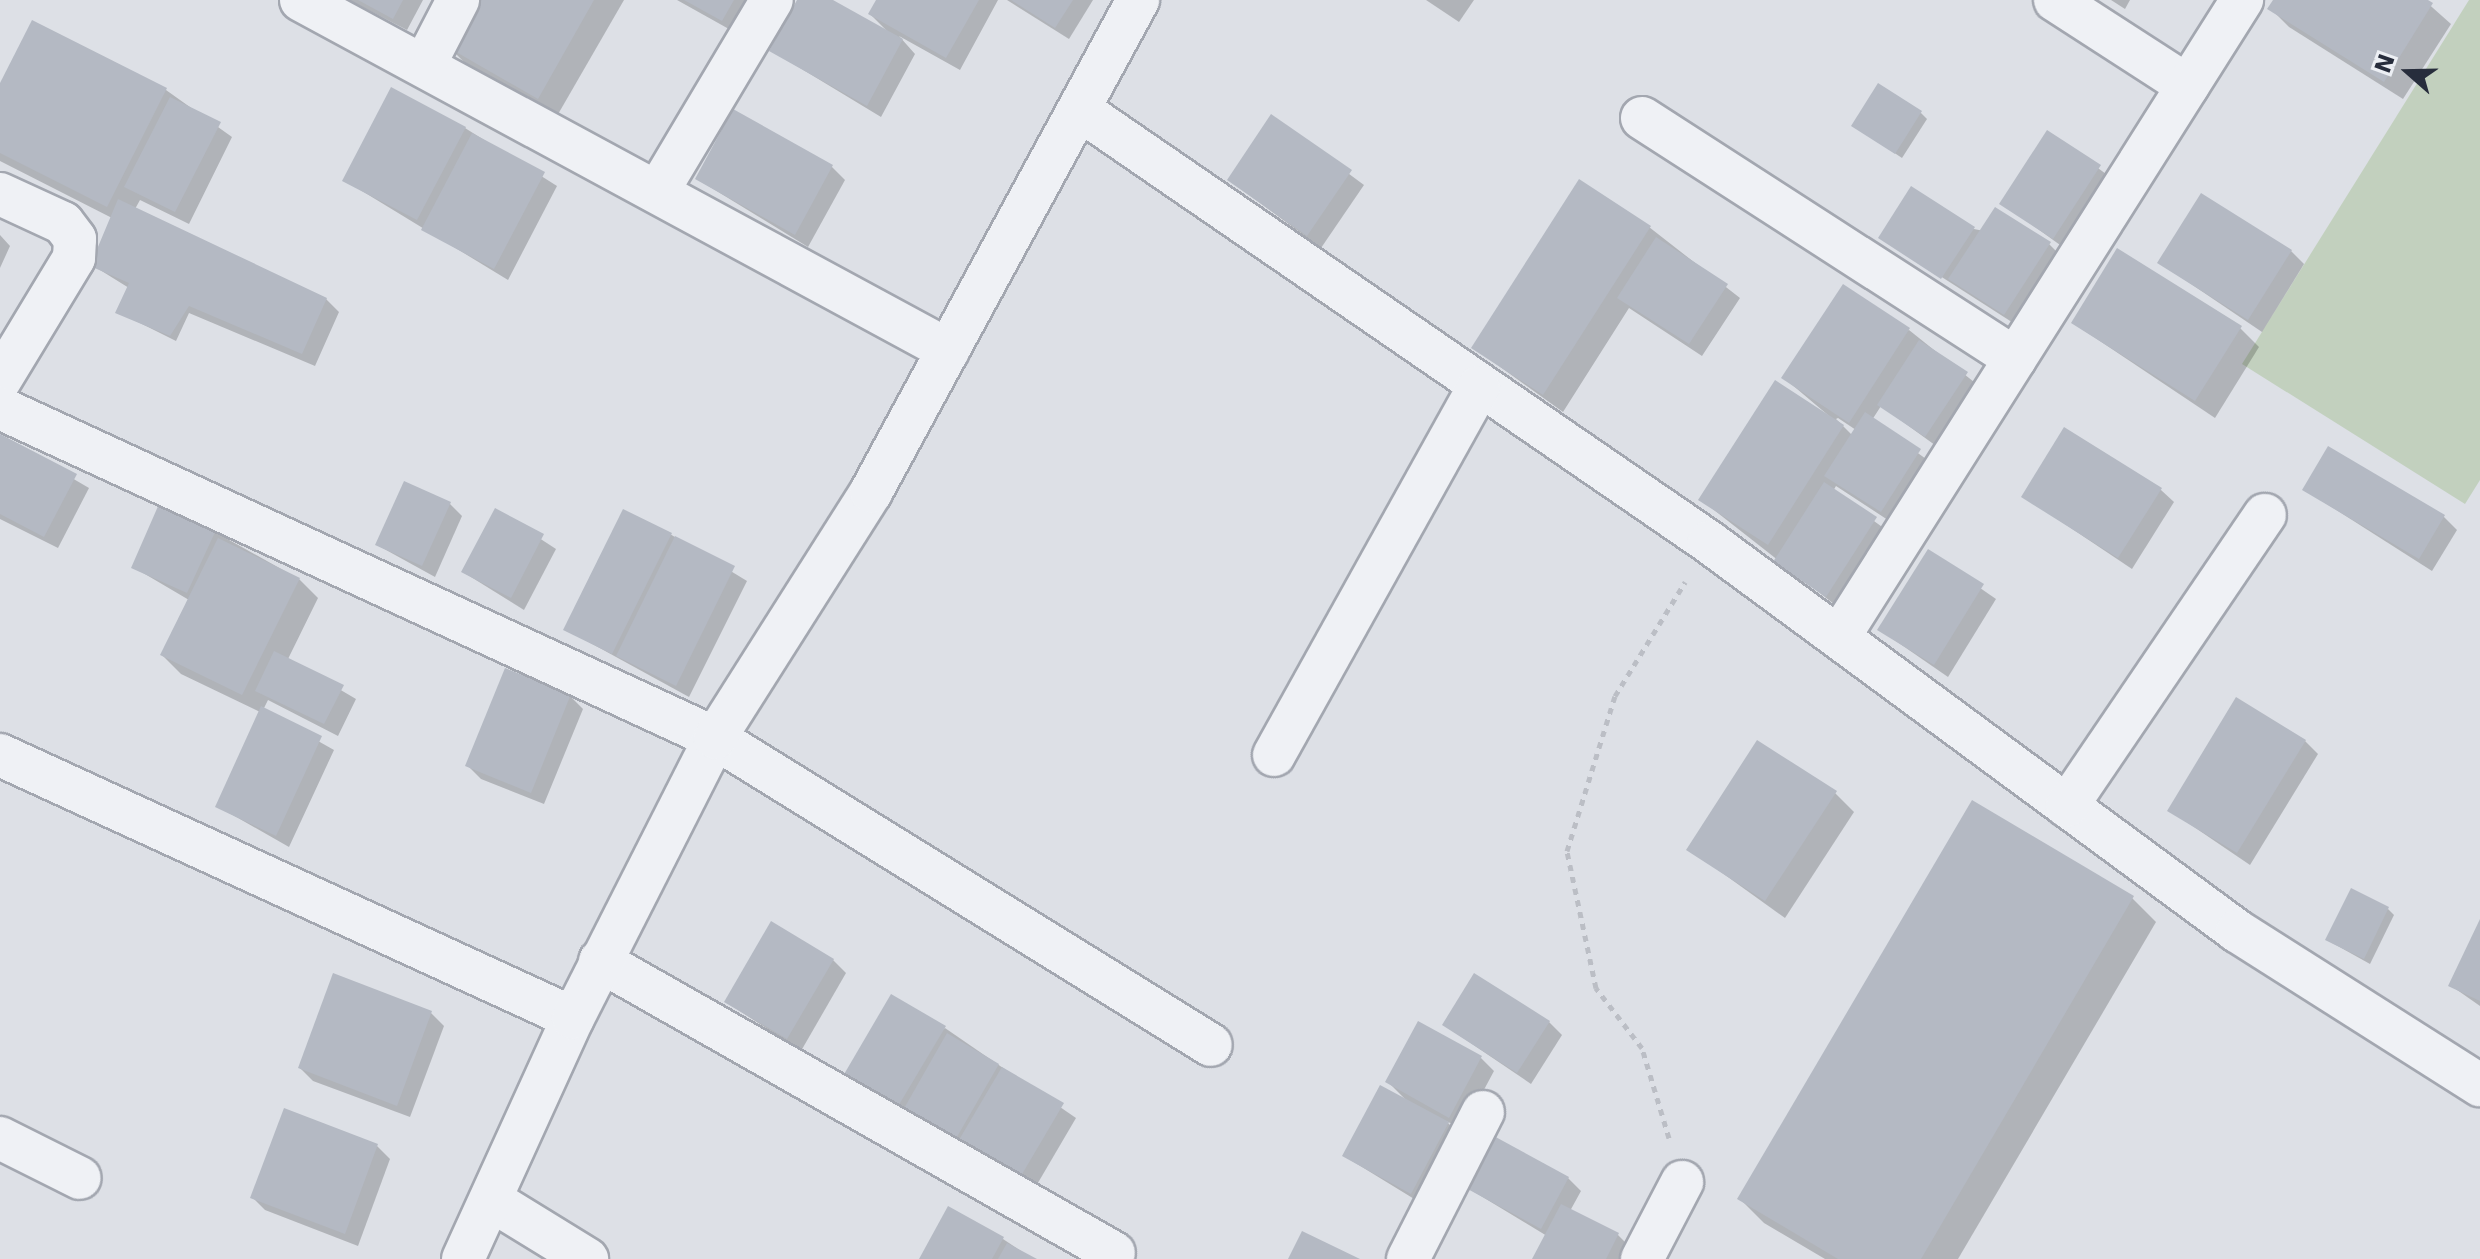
<!DOCTYPE html>
<style>
body{margin:0}
#map{position:relative;width:2480px;height:1259px;overflow:hidden;background:#dde0e6;font-family:"DejaVu Sans",sans-serif}
div>[style]{position:absolute}
[style*='--x']{left:calc(var(--x)*1px);top:calc(var(--y)*1px);width:calc(var(--w)*1px);rotate:calc(var(--a)*1deg)}
.green>*{inset:0;background:#c2d0be}
.shadow>*{inset:0;background:#0003}
.building>*{inset:0;background:#b4b9c3}
.path>*{height:5px;margin-top:-2.5px;transform-origin:0;background:repeating-linear-gradient(90deg,#bbbec5 0 6px,transparent 0 12px)}
.roads{filter:drop-shadow(2px 0 #a3a7b0) drop-shadow(-2px 0 #a3a7b0) drop-shadow(0 2px #a3a7b0) drop-shadow(0 -2px #a3a7b0)}
.street>*{height:42px;margin:-21px;padding:0 21px;transform-origin:21px;border-radius:21px;background:#eff1f5}
span{translate:-50% -50%;white-space:nowrap;text-align:center;line-height:1.15;-webkit-text-stroke:7px #eceff4;paint-order:stroke}
.north{position:absolute;left:2368px;top:32px;width:80px;height:80px;-webkit-text-stroke:6px #eceff4;paint-order:stroke;rotate:290deg;font-size:22px;font-weight:700;line-height:32px;text-align:center;color:#272d3c}
.north::after{content:'';display:block;margin:auto;width:28px;height:36px;background:#272d3c;clip-path:polygon(50% 0,100% 100%,50% 72%,0 100%)}
</style>
<div id="map">
<div class="green">
<div style="clip-path:polygon(2469px 0,2480px 0,2480px 480px,2465px 504px,2242px 364px)"></div>
</div>
<div class="shadow">
<div style="clip-path:polygon(349px 0,423px 0,407px 30px)"></div>
<div style="clip-path:polygon(472px 0,624px 0,557px 116px,466px 64px,447px 45px)"></div>
<div style="clip-path:polygon(677px 0,754px 0,736px 33px)"></div>
<div style="clip-path:polygon(799px 0,828px 0,888px 32px,870px 14px,878px 0,998px 0,960px 70px,899px 36px,915px 54px,881px 117px,772px 51px)"></div>
<div style="clip-path:polygon(1007px 0,1093px 0,1069px 39px)"></div>
<div style="clip-path:polygon(1426px 0,1474px 0,1459px 22px)"></div>
<div style="clip-path:polygon(2111px 0,2130px 0,2125px 9px)"></div>
<div style="clip-path:polygon(2275px 0,2424px 0,2451px 24px,2403px 99px,2289px 27px,2270px 8px)"></div>
<div style="clip-path:polygon(33px 23px,166px 90px,232px 137px,189px 224px,140px 200px,135px 209px,326px 299px,339px 312px,315px 366px,189px 313px,176px 341px,118px 312px,129px 288px,92px 265px,112px 218px,0 161px,0 87px)"></div>
<div style="clip-path:polygon(1921px 113px,1927px 119px,1902px 158px,1854px 126px)"></div>
<div style="clip-path:polygon(1272px 117px,1364px 185px,1321px 248px,1229px 180px)"></div>
<div style="clip-path:polygon(465px 128px,557px 186px,508px 280px,344px 180px)"></div>
<div style="clip-path:polygon(2048px 132px,2113px 179px,2067px 250px,2002px 203px)"></div>
<div style="clip-path:polygon(832px 167px,845px 180px,808px 247px,697px 179px)"></div>
<div style="clip-path:polygon(1649px 227px,1740px 298px,1702px 356px,1629px 308px,1563px 412px,1474px 348px)"></div>
<div style="clip-path:polygon(1974px 229px,2049px 244px,2062px 257px,2018px 326px,1881px 238px)"></div>
<div style="clip-path:polygon(0 235px,10px 246px,0 268px)"></div>
<div style="clip-path:polygon(2291px 251px,2304px 264px,2262px 332px,2160px 263px)"></div>
<div style="clip-path:polygon(2073px 323px,2240px 328px,2259px 347px,2215px 418px)"></div>
<div style="clip-path:polygon(evenodd,1909px 330px,1979px 386px,1939px 448px,1881px 406px,1872px 420px,1933px 464px,1894px 524px,1836px 486px,1833px 491px,1889px 532px,1839px 608px,1700px 499px,1835px 421px,1784px 378px,1909px 330px,1838px 418px,1856px 430px,1852px 435px,1836px 419px,1838px 418px)"></div>
<div style="clip-path:polygon(0 436px,89px 488px,58px 548px,0 519px)"></div>
<div style="clip-path:polygon(2161px 490px,2174px 502px,2132px 569px,2023px 496px)"></div>
<div style="clip-path:polygon(2305px 490px,2444px 517px,2457px 530px,2432px 571px)"></div>
<div style="clip-path:polygon(449px 503px,462px 516px,435px 577px,377px 545px)"></div>
<div style="clip-path:polygon(496px 510px,556px 549px,524px 610px,463px 572px)"></div>
<div style="clip-path:polygon(215px 532px,299px 579px,318px 598px,288px 659px,356px 699px,338px 736px,268px 700px,263px 710px,334px 750px,289px 847px,217px 806px,260px 712px,181px 674px,162px 655px,189px 600px,133px 567px)"></div>
<div style="clip-path:polygon(670px 534px,747px 581px,689px 697px,565px 629px)"></div>
<div style="clip-path:polygon(1928px 552px,1996px 599px,1948px 677px,1880px 630px)"></div>
<div style="clip-path:polygon(570px 696px,583px 709px,544px 804px,481px 779px,468px 766px)"></div>
<div style="clip-path:polygon(2305px 741px,2318px 754px,2250px 865px,2169px 810px)"></div>
<div style="clip-path:polygon(1835px 793px,1854px 812px,1785px 918px,1689px 849px)"></div>
<div style="clip-path:polygon(2132px 898px,2156px 922px,1958px 1259px,1825px 1259px,1764px 1223px,1740px 1199px)"></div>
<div style="clip-path:polygon(2388px 909px,2394px 915px,2370px 964px,2327px 940px)"></div>
<div style="clip-path:polygon(2480px 924px,2480px 1006px,2450px 985px)"></div>
<div style="clip-path:polygon(833px 960px,846px 973px,801px 1051px,726px 1002px)"></div>
<div style="clip-path:polygon(431px 1013px,444px 1026px,410px 1117px,313px 1081px,300px 1068px)"></div>
<div style="clip-path:polygon(1549px 1022px,1562px 1035px,1531px 1084px,1444px 1025px)"></div>
<div style="clip-path:polygon(945px 1028px,1076px 1118px,1032px 1193px,858px 1088px)"></div>
<div style="clip-path:polygon(1481px 1058px,1494px 1071px,1463px 1129px,1446px 1121px,1461px 1136px,1424px 1205px,1344px 1156px,1405px 1099px,1388px 1082px)"></div>
<div style="clip-path:polygon(377px 1146px,390px 1159px,358px 1246px,265px 1210px,252px 1197px)"></div>
<div style="clip-path:polygon(1568px 1178px,1581px 1191px,1570px 1211px,1618px 1235px,1631px 1248px,1625px 1259px,1535px 1259px,1547px 1236px,1466px 1187px)"></div>
<div style="clip-path:polygon(1003px 1239px,1033px 1259px,921px 1259px)"></div>
</div>
<div class="building">
<div style="clip-path:polygon(358px 0,403px 0,393px 19px)"></div>
<div style="clip-path:polygon(470px 0,594px 0,538px 99px,444px 45px)"></div>
<div style="clip-path:polygon(684px 0,734px 0,722px 21px)"></div>
<div style="clip-path:polygon(797px 0,833px 0,903px 39px,867px 106px,769px 51px)"></div>
<div style="clip-path:polygon(876px 0,979px 0,946px 58px,868px 14px)"></div>
<div style="clip-path:polygon(1011px 0,1073px 0,1055px 28px)"></div>
<div style="clip-path:polygon(2273px 0,2428px 0,2433px 3px,2384px 82px,2267px 9px)"></div>
<div style="clip-path:polygon(32px 20px,167px 88px,107px 207px,0 153px,0 83px)"></div>
<div style="clip-path:polygon(1878px 83px,1922px 111px,1895px 154px,1851px 126px)"></div>
<div style="clip-path:polygon(391px 87px,466px 127px,417px 220px,342px 181px)"></div>
<div style="clip-path:polygon(170px 97px,221px 122px,175px 212px,124px 187px)"></div>
<div style="clip-path:polygon(733px 109px,833px 165px,795px 235px,695px 179px)"></div>
<div style="clip-path:polygon(1271px 114px,1352px 170px,1307px 236px,1227px 180px)"></div>
<div style="clip-path:polygon(2047px 130px,2101px 165px,2053px 239px,1999px 204px)"></div>
<div style="clip-path:polygon(472px 133px,545px 172px,494px 269px,421px 230px)"></div>
<div style="clip-path:polygon(1579px 179px,1651px 226px,1543px 395px,1471px 348px)"></div>
<div style="clip-path:polygon(1911px 186px,1975px 227px,1941px 279px,1878px 238px)"></div>
<div style="clip-path:polygon(2201px 193px,2292px 250px,2248px 320px,2157px 263px)"></div>
<div style="clip-path:polygon(118px 199px,327px 298px,302px 354px,189px 306px,170px 336px,115px 313px,129px 283px,90px 266px)"></div>
<div style="clip-path:polygon(1995px 207px,2051px 242px,2004px 315px,1948px 279px)"></div>
<div style="clip-path:polygon(1656px 237px,1728px 284px,1689px 344px,1617px 298px)"></div>
<div style="clip-path:polygon(2117px 248px,2242px 326px,2195px 401px,2071px 323px)"></div>
<div style="clip-path:polygon(1843px 284px,1910px 328px,1849px 423px,1781px 378px)"></div>
<div style="clip-path:polygon(1919px 340px,1968px 372px,1925px 437px,1877px 405px)"></div>
<div style="clip-path:polygon(1775px 380px,1844px 425px,1768px 545px,1698px 500px)"></div>
<div style="clip-path:polygon(1865px 412px,1921px 449px,1881px 512px,1824px 476px)"></div>
<div style="clip-path:polygon(2064px 427px,2162px 488px,2118px 558px,2021px 497px)"></div>
<div style="clip-path:polygon(0 434px,77px 474px,44px 537px,0 514px)"></div>
<div style="clip-path:polygon(2328px 446px,2445px 515px,2419px 559px,2302px 490px)"></div>
<div style="clip-path:polygon(404px 481px,451px 502px,422px 566px,375px 545px)"></div>
<div style="clip-path:polygon(1824px 482px,1877px 517px,1826px 597px,1773px 562px)"></div>
<div style="clip-path:polygon(159px 504px,216px 530px,187px 593px,131px 568px)"></div>
<div style="clip-path:polygon(495px 508px,544px 534px,511px 598px,461px 572px)"></div>
<div style="clip-path:polygon(623px 509px,672px 533px,612px 654px,563px 630px)"></div>
<div style="clip-path:polygon(675px 536px,735px 566px,676px 686px,616px 656px)"></div>
<div style="clip-path:polygon(218px 538px,300px 578px,242px 695px,160px 655px)"></div>
<div style="clip-path:polygon(1928px 549px,1984px 584px,1934px 665px,1877px 630px)"></div>
<div style="clip-path:polygon(274px 651px,344px 685px,324px 724px,255px 691px)"></div>
<div style="clip-path:polygon(505px 668px,571px 694px,531px 793px,465px 766px)"></div>
<div style="clip-path:polygon(2236px 697px,2306px 740px,2237px 853px,2167px 811px)"></div>
<div style="clip-path:polygon(261px 706px,322px 736px,276px 836px,215px 807px)"></div>
<div style="clip-path:polygon(1757px 740px,1837px 791px,1765px 901px,1686px 850px)"></div>
<div style="clip-path:polygon(1972px 800px,2134px 896px,1921px 1259px,1838px 1259px,1737px 1199px)"></div>
<div style="clip-path:polygon(2351px 888px,2389px 907px,2364px 959px,2325px 940px)"></div>
<div style="clip-path:polygon(2480px 919px,2480px 1001px,2448px 986px)"></div>
<div style="clip-path:polygon(771px 921px,834px 959px,787px 1039px,724px 1002px)"></div>
<div style="clip-path:polygon(333px 973px,432px 1011px,397px 1106px,298px 1068px)"></div>
<div style="clip-path:polygon(1474px 973px,1550px 1021px,1517px 1073px,1442px 1025px)"></div>
<div style="clip-path:polygon(891px 994px,946px 1026px,897px 1108px,843px 1076px)"></div>
<div style="clip-path:polygon(1418px 1021px,1482px 1056px,1449px 1118px,1385px 1082px)"></div>
<div style="clip-path:polygon(947px 1033px,999px 1064px,954px 1142px,902px 1112px)"></div>
<div style="clip-path:polygon(1002px 1067px,1064px 1103px,1018px 1181px,956px 1145px)"></div>
<div style="clip-path:polygon(1380px 1085px,1449px 1122px,1411px 1194px,1342px 1156px)"></div>
<div style="clip-path:polygon(284px 1108px,378px 1144px,345px 1234px,250px 1198px)"></div>
<div style="clip-path:polygon(1492px 1135px,1569px 1177px,1541px 1229px,1464px 1187px)"></div>
<div style="clip-path:polygon(1561px 1204px,1619px 1233px,1606px 1259px,1532px 1259px)"></div>
<div style="clip-path:polygon(948px 1206px,1004px 1237px,992px 1259px,919px 1259px)"></div>
<div style="clip-path:polygon(1302px 1231px,1360px 1259px,1288px 1259px)"></div>
<div style="clip-path:polygon(1007px 1243px,1037px 1259px,998px 1259px)"></div>
</div>
<div class="path">
<div style="--x:1669;--y:1138;--w:94;--a:-106.7"></div>
<div style="--x:1642;--y:1048;--w:76;--a:-127.5"></div>
<div style="--x:1596;--y:988;--w:140;--a:-102"></div>
<div style="--x:1567;--y:851;--w:162;--a:-72.8"></div>
<div style="--x:1615;--y:696;--w:134;--a:-58.4"></div>
</div>
<div class="roads">
<div class="street">
<div style="--x:301;--y:0;--w:736;--a:28.41"></div>
<div style="--x:2055;--y:0;--w:158;--a:32.9"></div>
<div style="--x:426;--y:62;--w:70;--a:-62.7"></div>
<div style="--x:1080;--y:110;--w:763;--a:34.48"></div>
<div style="--x:1709;--y:542;--w:656;--a:36.38"></div>
<div style="--x:2237;--y:931;--w:288;--a:32.4"></div>
<div style="--x:1642;--y:118;--w:444;--a:32.8"></div>
<div style="--x:658;--y:191;--w:222;--a:-59.2"></div>
<div style="--x:0;--y:194;--w:69;--a:24.7"></div>
<div style="--x:63;--y:223;--w:20;--a:53"></div>
<div style="--x:75;--y:239;--w:19;--a:93"></div>
<div style="--x:74;--y:258;--w:143;--a:121.2"></div>
<div style="--x:0;--y:408;--w:787;--a:24.78"></div>
<div style="--x:715;--y:738;--w:583;--a:31.76"></div>
<div style="--x:1839;--y:637;--w:754;--a:-57.68"></div>
<div style="--x:0;--y:755;--w:630;--a:24.65"></div>
<div style="--x:1274;--y:755;--w:421;--a:-60.9"></div>
<div style="--x:2067;--y:806;--w:352;--a:-55.8"></div>
<div style="--x:600;--y:961;--w:591;--a:29.6"></div>
<div style="--x:0;--y:1138;--w:89;--a:26.6"></div>
<div style="--x:491;--y:1200;--w:113;--a:31.6"></div>
<div style="--x:463;--y:1259;--w:265;--a:-65.5"></div>
<div style="--x:573;--y:1018;--w:314;--a:-63.1"></div>
<div style="--x:715;--y:738;--w:291;--a:-57.6"></div>
<div style="--x:871;--y:492;--w:560;--a:-61.51"></div>
<div style="--x:1408;--y:1259;--w:165;--a:-63"></div>
<div style="--x:1642;--y:1259;--w:87;--a:-62.5"></div>
</div>
</div>
<div class="north">N</div>
</div>
